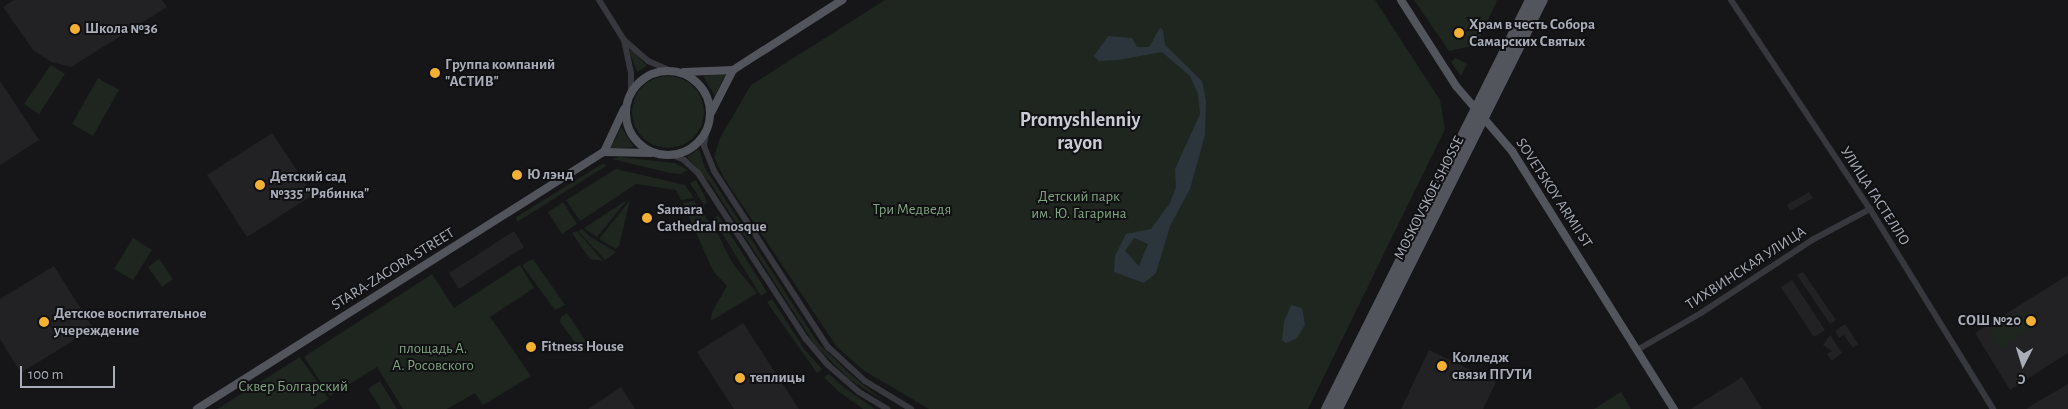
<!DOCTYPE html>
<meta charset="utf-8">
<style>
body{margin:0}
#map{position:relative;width:2068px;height:409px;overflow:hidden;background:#161618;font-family:"Alegreya Sans",sans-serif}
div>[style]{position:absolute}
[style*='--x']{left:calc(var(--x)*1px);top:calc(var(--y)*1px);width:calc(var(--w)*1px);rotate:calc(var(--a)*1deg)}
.built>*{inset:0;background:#222225}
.green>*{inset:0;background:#1e261f}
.round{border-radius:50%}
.water>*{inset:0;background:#2c353c}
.minor>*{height:6px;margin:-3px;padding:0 3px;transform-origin:3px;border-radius:3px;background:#37383d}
.major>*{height:8px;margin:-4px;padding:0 4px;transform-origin:4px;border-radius:4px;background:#53555c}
.major>.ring{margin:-4px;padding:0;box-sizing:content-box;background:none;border:8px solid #53555c;border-radius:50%}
.dots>*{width:14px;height:14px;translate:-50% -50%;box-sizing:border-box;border:2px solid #111113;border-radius:50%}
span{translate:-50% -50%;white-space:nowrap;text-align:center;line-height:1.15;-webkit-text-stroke:4px #111113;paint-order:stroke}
.poi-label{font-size:15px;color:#a8adb8;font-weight:700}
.left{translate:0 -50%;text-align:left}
.right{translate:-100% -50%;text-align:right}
.street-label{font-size:15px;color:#a8adb8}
.park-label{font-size:15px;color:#7fa381}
.district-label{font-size:20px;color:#c9ccd4;font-weight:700}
.north{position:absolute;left:1998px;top:339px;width:50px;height:50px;-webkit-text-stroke:4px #111113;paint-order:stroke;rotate:185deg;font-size:14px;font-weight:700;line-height:20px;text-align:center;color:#a8adb8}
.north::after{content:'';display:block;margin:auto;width:18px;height:22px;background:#a8adb8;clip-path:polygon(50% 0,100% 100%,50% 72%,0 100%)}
.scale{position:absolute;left:20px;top:366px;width:95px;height:22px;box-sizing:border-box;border:2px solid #a8adb8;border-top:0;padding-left:6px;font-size:15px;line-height:18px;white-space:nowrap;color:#a8adb8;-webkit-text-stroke:4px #111113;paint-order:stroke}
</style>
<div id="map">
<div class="built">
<div style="clip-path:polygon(14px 0,162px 0,167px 7px,71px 67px,51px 62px,33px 50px,3px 7px)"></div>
<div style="clip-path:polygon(0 81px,39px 140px,0 165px)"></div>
<div style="clip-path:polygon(272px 133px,313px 195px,247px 237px,207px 175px)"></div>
<div style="clip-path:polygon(1809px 192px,1813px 198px,1790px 211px,1787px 205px)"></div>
<div style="clip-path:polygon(514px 231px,524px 247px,459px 289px,449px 273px)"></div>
<div style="clip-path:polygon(54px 266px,93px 328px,21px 373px,0 339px,0 299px)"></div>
<div style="clip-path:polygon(1803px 272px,1836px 320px,1830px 324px,1797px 275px)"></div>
<div style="clip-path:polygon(2068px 275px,2068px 353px,2010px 390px,1975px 333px)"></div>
<div style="clip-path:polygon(1792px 280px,1825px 330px,1814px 337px,1781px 287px)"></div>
<div style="clip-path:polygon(743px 323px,799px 409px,734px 409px,697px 352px)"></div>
<div style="clip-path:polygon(1845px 324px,1858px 344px,1853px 348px,1844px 335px,1839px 338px,1835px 331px)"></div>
<div style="clip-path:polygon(1830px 335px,1842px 353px,1831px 361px,1827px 354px,1832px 351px,1823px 345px)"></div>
<div style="clip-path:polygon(1429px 350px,1496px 382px,1483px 409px,1401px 409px)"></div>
<div style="clip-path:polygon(1742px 377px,1762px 409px,1691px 409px)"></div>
<div style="clip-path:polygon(2068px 384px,2068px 409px,2028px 409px,2027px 408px)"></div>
<div style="clip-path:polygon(621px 387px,635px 409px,588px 409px)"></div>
</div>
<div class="green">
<div style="clip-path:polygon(885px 0,1375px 0,1440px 100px,1445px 129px,1308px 409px,929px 409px,863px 370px,837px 347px,724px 178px,714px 157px,720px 138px,751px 85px)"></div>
<div style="clip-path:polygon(1414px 0,1496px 0,1497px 1px,1476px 45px,1449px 51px)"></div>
<div style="clip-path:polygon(632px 50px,647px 66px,637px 72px,629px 51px)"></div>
<div style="clip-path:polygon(1456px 58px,1467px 64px,1461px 76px,1451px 62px)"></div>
<div style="clip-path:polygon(51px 65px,65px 74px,39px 114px,24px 104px)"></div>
<div style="clip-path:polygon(727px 73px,722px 81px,715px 96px,703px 76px)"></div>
<div class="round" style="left:632px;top:76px;width:72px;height:72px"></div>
<div style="clip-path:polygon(98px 78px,119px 90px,93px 136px,72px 124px)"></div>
<div style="clip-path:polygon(621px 127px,634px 147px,609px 149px,616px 138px)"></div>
<div style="clip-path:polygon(699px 149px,705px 168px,818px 343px,851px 375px,884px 401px,849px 379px,815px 345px,711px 184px,687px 157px)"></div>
<div style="clip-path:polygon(619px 157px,675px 163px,688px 170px,681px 174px,670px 173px,612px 159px)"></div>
<div style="clip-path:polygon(604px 163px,606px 166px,517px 222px,516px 217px)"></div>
<div style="clip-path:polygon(616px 169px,685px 185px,694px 198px,681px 200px,676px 190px,636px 184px,580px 221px,566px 200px)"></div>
<div style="clip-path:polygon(696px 180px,705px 197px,707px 203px,704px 205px,690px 183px)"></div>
<div style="clip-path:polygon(628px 199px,597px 237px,584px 228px)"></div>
<div style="clip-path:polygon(630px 200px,619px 246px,616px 249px,599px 239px)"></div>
<div style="clip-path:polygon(694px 201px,716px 231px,733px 264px,757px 293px,711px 321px,712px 312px,727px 286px,713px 271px,683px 203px)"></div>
<div style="clip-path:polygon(563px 202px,577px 224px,562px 234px,548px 212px)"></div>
<div style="clip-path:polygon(718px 215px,767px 292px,761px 296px,713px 219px)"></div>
<div style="clip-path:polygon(582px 229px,589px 236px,616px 252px,605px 260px,578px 231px)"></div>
<div style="clip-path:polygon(577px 231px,603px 261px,590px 259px,572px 233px)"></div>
<div style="clip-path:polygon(133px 238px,152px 250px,133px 280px,114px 269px)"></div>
<div style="clip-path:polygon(159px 259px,173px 279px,162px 287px,148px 267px)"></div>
<div style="clip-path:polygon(533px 259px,565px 305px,555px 310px,522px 265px)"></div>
<div style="clip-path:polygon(520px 265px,534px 288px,490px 317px,531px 376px,483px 405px,475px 393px,447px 409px,403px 409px,377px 367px,330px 396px,304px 357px,432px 274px,454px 308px)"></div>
<div style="clip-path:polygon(772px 299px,805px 350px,822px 369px,817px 373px,767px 302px)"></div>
<div style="clip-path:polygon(2021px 311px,2027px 312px,2033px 321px,2031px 328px,2002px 347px,1997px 346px,1991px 337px,1991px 331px)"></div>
<div style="clip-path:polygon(567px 313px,588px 344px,585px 350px,580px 350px,560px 322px,561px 317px)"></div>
<div style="clip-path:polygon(300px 357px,329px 399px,313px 409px,217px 409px)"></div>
<div style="clip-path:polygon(829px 374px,842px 386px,875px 409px,863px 409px,838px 391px,824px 377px)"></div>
<div style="clip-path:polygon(380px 381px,397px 409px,381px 409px,368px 389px)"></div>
<div style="clip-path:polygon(1621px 392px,1631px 409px,1594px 409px)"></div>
</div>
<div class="water">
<div style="clip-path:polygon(evenodd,1160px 28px,1163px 30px,1165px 45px,1202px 81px,1206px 101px,1205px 135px,1190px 189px,1170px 226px,1156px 273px,1144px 283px,1114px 272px,1115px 256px,1126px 234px,1151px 229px,1170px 203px,1176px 187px,1175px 169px,1200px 114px,1198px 94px,1190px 76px,1162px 52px,1118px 60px,1099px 61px,1094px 56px,1108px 36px,1132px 38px,1137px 47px,1149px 47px,1160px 28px,1134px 238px,1148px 244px,1139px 266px,1125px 251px,1134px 238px)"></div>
<div style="clip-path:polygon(1291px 305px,1302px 308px,1305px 325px,1296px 339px,1286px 343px,1282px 340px,1284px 322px)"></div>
</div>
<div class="minor">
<div style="--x:599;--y:0;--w:47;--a:58"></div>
<div style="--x:624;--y:40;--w:32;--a:41"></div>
<div style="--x:648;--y:61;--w:21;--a:23"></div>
<div style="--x:1731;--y:0;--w:251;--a:56.4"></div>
<div style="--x:1870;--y:209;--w:235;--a:58.4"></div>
<div style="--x:624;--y:40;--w:34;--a:78"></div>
<div style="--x:631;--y:73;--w:19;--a:90"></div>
<div style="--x:706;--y:133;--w:13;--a:99"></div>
<div style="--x:704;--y:146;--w:27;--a:68"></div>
<div style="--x:714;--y:171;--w:210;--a:57.1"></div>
<div style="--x:828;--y:347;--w:50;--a:42.6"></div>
<div style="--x:865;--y:381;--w:54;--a:31.3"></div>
<div style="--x:673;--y:155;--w:12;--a:24"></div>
<div style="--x:684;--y:160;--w:19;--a:43"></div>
<div style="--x:698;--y:173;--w:198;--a:57"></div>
<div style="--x:806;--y:339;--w:34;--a:50"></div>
<div style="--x:828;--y:365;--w:41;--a:41.1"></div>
<div style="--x:859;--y:392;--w:33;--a:31"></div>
<div style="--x:1637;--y:350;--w:74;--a:-30"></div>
<div style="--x:1701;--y:313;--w:133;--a:-33.3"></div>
<div style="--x:1812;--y:240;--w:66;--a:-28.1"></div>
</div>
<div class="major">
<div style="--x:1401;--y:0;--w:102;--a:57.4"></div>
<div style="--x:1456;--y:86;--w:86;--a:49.3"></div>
<div style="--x:1512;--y:151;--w:305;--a:57.9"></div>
<div class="ring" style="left:626px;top:71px;width:76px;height:76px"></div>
<div style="--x:684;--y:72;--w:49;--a:-2.3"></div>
<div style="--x:733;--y:70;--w:130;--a:-32.7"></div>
<div style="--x:711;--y:113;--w:48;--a:-62.9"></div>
<div style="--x:604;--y:152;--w:47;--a:-65.1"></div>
<div style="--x:197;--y:409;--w:481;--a:-32.3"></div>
<div style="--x:604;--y:152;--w:47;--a:1.2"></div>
<div style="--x:1325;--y:409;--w:457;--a:-63.5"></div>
<div style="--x:1332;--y:409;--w:457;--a:-63.4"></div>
<div style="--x:1339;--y:409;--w:457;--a:-63.4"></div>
</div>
<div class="dots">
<div style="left:75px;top:29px;background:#f2b134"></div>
<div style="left:1459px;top:33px;background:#f2b134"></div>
<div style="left:435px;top:73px;background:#f2b134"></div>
<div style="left:517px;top:175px;background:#f2b134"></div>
<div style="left:260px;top:185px;background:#f2b134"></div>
<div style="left:647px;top:218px;background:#f2b134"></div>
<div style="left:2031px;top:321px;background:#f2b134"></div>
<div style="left:44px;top:322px;background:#f2b134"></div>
<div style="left:531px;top:347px;background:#f2b134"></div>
<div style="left:1442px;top:366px;background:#f2b134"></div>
<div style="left:740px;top:378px;background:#f2b134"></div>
</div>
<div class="poi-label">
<span class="left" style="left:1469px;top:33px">Храм в честь Собора<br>Самарских Святых</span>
<span class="left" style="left:85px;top:29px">Школа №36</span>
<span class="left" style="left:445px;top:73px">Группа компаний<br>"АСТИВ"</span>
<span class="left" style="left:527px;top:175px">Ю лэнд</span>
<span class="left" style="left:270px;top:185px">Детский сад<br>№335 "Рябинка"</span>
<span class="left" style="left:657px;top:218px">Samara<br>Cathedral mosque</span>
<span class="left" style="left:54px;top:322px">Детское воспитательное<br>учереждение</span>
<span class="right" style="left:2021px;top:321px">СОШ №20</span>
<span class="left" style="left:541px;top:347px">Fitness House</span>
<span class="left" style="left:1452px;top:366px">Колледж<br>связи ПГУТИ</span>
<span class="left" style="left:750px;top:378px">теплицы</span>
</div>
<div class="street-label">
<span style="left:1554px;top:193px;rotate:57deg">SOVETSKOY ARMII ST</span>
<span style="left:1875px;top:196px;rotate:57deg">УЛИЦА ГАСТЕЛЛО</span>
<span style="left:1429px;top:198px;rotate:-63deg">MOSKOVSKOE SHOSSE</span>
<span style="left:1746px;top:268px;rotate:-33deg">ТИХВИНСКАЯ УЛИЦА</span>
<span style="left:393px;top:269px;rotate:-32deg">STARA-ZAGORA STREET</span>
</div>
<div class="park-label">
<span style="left:1079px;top:205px">Детский парк<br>им. Ю. Гагарина</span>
<span style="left:912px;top:210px">Три Медведя</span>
<span style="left:433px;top:357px">площадь А.<br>А. Росовского</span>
<span style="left:293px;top:387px">Сквер Болгарский</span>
</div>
<div class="district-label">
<span style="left:1080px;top:132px">Promyshlenniy<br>rayon</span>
</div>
<div class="north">С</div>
<div class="scale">100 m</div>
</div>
